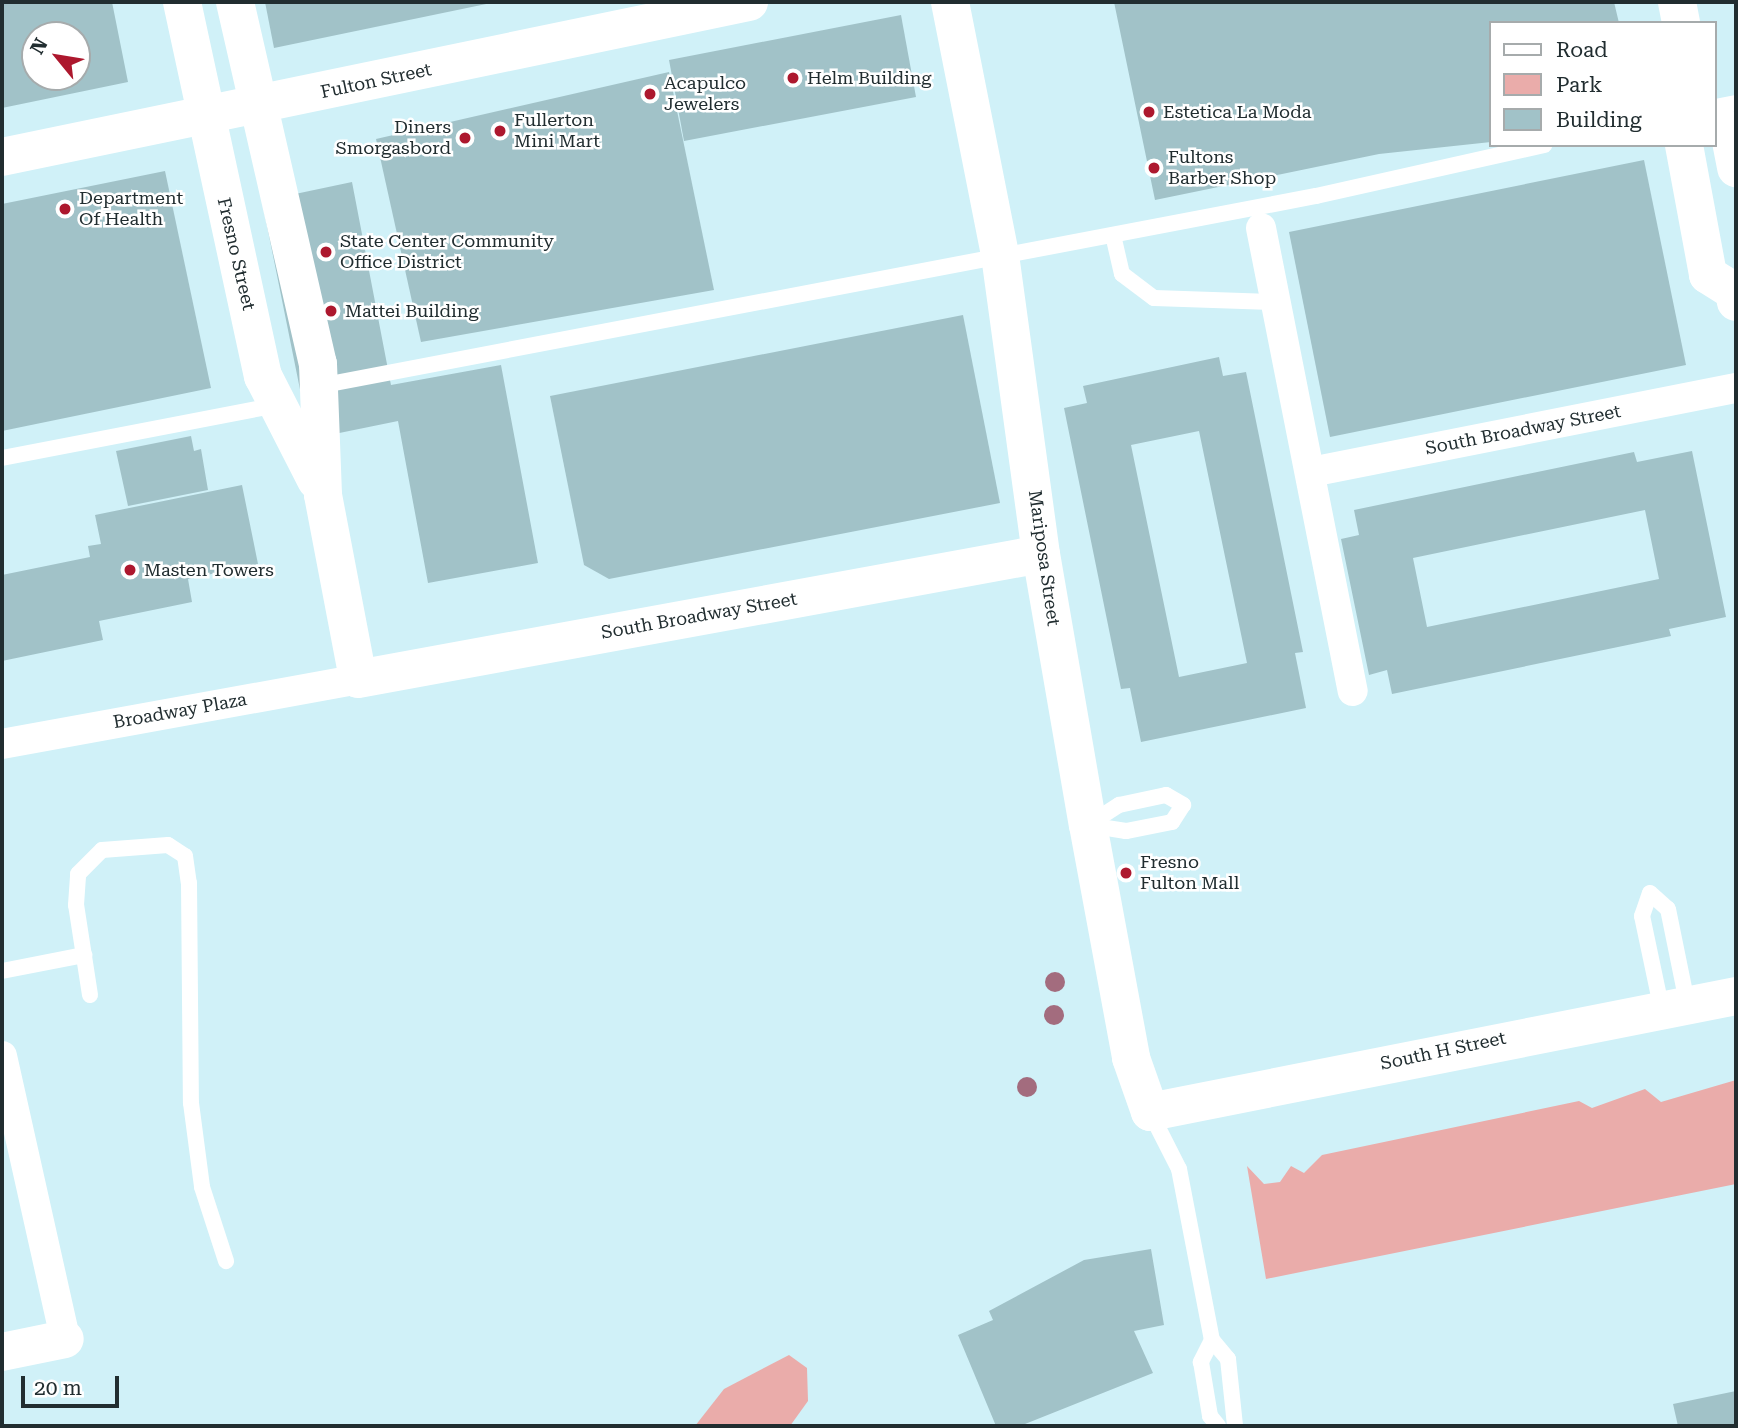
<!DOCTYPE html>
<style>
body{margin:0}
#map{position:relative;width:1738px;height:1428px;overflow:hidden;background:#d0f1f8;font-family:"Roboto Serif",serif}
div>[style]{position:absolute}
[style*='--x']{left:calc(var(--x)*1px);top:calc(var(--y)*1px);width:calc(var(--w)*1px);rotate:calc(var(--a)*1deg)}
.green>*{inset:0;background:#eaacaa}
.building>*{inset:0;background:#a1c2c8}
.lane>*{height:16px;margin:-8px;padding:0 8px;transform-origin:8px;border-radius:8px;background:#fff}
.street>*{height:30px;margin:-15px;padding:0 15px;transform-origin:15px;border-radius:15px;background:#fff}
.secondary>*{height:38px;margin:-19px;padding:0 19px;transform-origin:19px;border-radius:19px;background:#fff}
.primary>*{height:38px;margin:-19px;padding:0 19px;transform-origin:19px;border-radius:19px;background:#fff}
.trees>*{width:20px;height:20px;margin:-10px;border-radius:50%;background:#a36c7e}
.dots>*{width:19px;height:19px;translate:-50% -50%;box-sizing:border-box;border:4px solid #fff;border-radius:50%}
span{translate:-50% -50%;white-space:nowrap;text-align:center;line-height:1.15;-webkit-text-stroke:5px #fff;paint-order:stroke}
.poi-label{font-size:18px;color:#212d30}
.left{translate:0 -50%;text-align:left}
.right{translate:-100% -50%;text-align:right}
.street-label{font-size:18px;color:#212d30}
.frame{position:absolute;inset:0;border:4px solid #212d30;pointer-events:none}
.legend{position:absolute;left:1489px;top:21px;width:228px;height:126px;box-sizing:border-box;background:#fff;border:2px solid #a6abac;margin:0;padding:9px 12px;list-style:none;font-size:21px;color:#212d30}
.legend li{display:flex;align-items:center;gap:14px;height:35px}
.legend b{width:35px;border:2px solid #a6abac}
.north{position:absolute;left:21px;top:21px;width:70px;height:70px;box-sizing:border-box;background:#fff;border:2px solid #a6abac;border-radius:50%;rotate:300deg;font-size:19px;font-weight:700;line-height:28px;text-align:center;color:#212d30}
.north::after{content:'';display:block;margin:auto;width:24px;height:32px;background:#ad182e;clip-path:polygon(50% 0,100% 100%,50% 72%,0 100%)}
.scale{position:absolute;left:21px;top:1376px;width:98px;height:32px;box-sizing:border-box;border:4px solid #212d30;border-top:0;padding-left:9px;font-size:21px;line-height:24px;white-space:nowrap;color:#212d30;-webkit-text-stroke:5px #fff;paint-order:stroke}
</style>
<div id="map">
<div class="green">
<div style="clip-path:polygon(1736px 1080px,1736px 1184px,1266px 1279px,1247px 1166px,1264px 1184px,1280px 1182px,1291px 1166px,1304px 1173px,1322px 1155px,1579px 1101px,1592px 1108px,1645px 1089px,1661px 1102px)"></div>
<div style="clip-path:polygon(789px 1355px,807px 1368px,808px 1401px,790px 1426px,695px 1426px,724px 1389px)"></div>
</div>
<div class="building">
<div style="clip-path:polygon(evenodd,2px 2px,112px 2px,128px 82px,2px 108px,2px 2px,35px 35px,77px 35px,77px 77px,35px 77px,35px 35px)"></div>
<div style="clip-path:polygon(265px 2px,491px 2px,491px 3px,274px 48px)"></div>
<div style="clip-path:polygon(1114px 2px,1614px 2px,1619px 23px,1491px 23px,1491px 142px,1379px 154px,1155px 200px)"></div>
<div style="clip-path:polygon(901px 15px,916px 97px,684px 141px,669px 60px)"></div>
<div style="clip-path:polygon(669px 72px,714px 290px,421px 342px,376px 139px)"></div>
<div style="clip-path:polygon(1644px 160px,1686px 365px,1330px 437px,1289px 232px)"></div>
<div style="clip-path:polygon(165px 171px,211px 388px,2px 431px,2px 204px)"></div>
<div style="clip-path:polygon(352px 182px,391px 385px,501px 365px,538px 563px,428px 583px,398px 421px,310px 439px,262px 201px)"></div>
<div style="clip-path:polygon(963px 315px,1000px 503px,609px 579px,584px 565px,550px 396px)"></div>
<div style="clip-path:polygon(evenodd,1219px 357px,1223px 376px,1246px 372px,1303px 652px,1295px 653px,1306px 708px,1141px 742px,1130px 688px,1121px 689px,1064px 408px,1087px 403px,1083px 386px,1219px 357px,1199px 431px,1247px 663px,1179px 677px,1131px 445px,1199px 431px)"></div>
<div style="clip-path:polygon(191px 436px,194px 451px,201px 449px,208px 490px,128px 506px,116px 451px)"></div>
<div style="clip-path:polygon(evenodd,1692px 451px,1726px 617px,1669px 629px,1671px 636px,1392px 694px,1387px 670px,1369px 675px,1341px 539px,1359px 535px,1354px 510px,1634px 452px,1637px 462px,1692px 451px,1645px 510px,1659px 579px,1427px 627px,1413px 558px,1645px 510px)"></div>
<div style="clip-path:polygon(242px 485px,258px 564px,188px 579px,192px 602px,99px 621px,103px 640px,2px 661px,2px 575px,90px 557px,88px 546px,101px 544px,95px 515px)"></div>
<div style="clip-path:polygon(1151px 1249px,1164px 1325px,1134px 1331px,1153px 1373px,1020px 1426px,996px 1426px,958px 1335px,993px 1320px,989px 1311px,1084px 1260px)"></div>
<div style="clip-path:polygon(1736px 1391px,1736px 1426px,1678px 1426px,1673px 1404px)"></div>
</div>
<div class="lane">
<div style="--x:1715;--y:107;--w:21;--a:-11"></div>
<div style="--x:1113;--y:235;--w:40;--a:77"></div>
<div style="--x:1122;--y:274;--w:40;--a:37"></div>
<div style="--x:1154;--y:298;--w:121;--a:1.9"></div>
<div style="--x:319;--y:386;--w:1015;--a:-10.79"></div>
<div style="--x:1316;--y:196;--w:234;--a:-12.6"></div>
<div style="--x:2;--y:458;--w:280;--a:-10.9"></div>
<div style="--x:1166;--y:795;--w:20;--a:30"></div>
<div style="--x:1183;--y:805;--w:20;--a:123"></div>
<div style="--x:1172;--y:822;--w:47;--a:168.9"></div>
<div style="--x:1126;--y:831;--w:38;--a:-171"></div>
<div style="--x:1088;--y:825;--w:37;--a:-33"></div>
<div style="--x:1119;--y:805;--w:48;--a:-12"></div>
<div style="--x:2;--y:971;--w:84;--a:-11"></div>
<div style="--x:90;--y:995;--w:91;--a:-98.8"></div>
<div style="--x:76;--y:905;--w:31;--a:-86"></div>
<div style="--x:78;--y:874;--w:34;--a:-45"></div>
<div style="--x:102;--y:850;--w:66;--a:-4.3"></div>
<div style="--x:168;--y:845;--w:20;--a:33"></div>
<div style="--x:185;--y:856;--w:27;--a:82"></div>
<div style="--x:189;--y:883;--w:220;--a:89.5"></div>
<div style="--x:191;--y:1103;--w:85;--a:82.5"></div>
<div style="--x:202;--y:1187;--w:78;--a:72"></div>
<div style="--x:1661;--y:1006;--w:92;--a:-101.9"></div>
<div style="--x:1642;--y:916;--w:24;--a:-71"></div>
<div style="--x:1650;--y:893;--w:24;--a:42"></div>
<div style="--x:1668;--y:909;--w:95;--a:78.5"></div>
<div style="--x:1150;--y:1112;--w:64;--a:63"></div>
<div style="--x:1179;--y:1169;--w:174;--a:79.1"></div>
<div style="--x:1212;--y:1340;--w:25;--a:50"></div>
<div style="--x:1228;--y:1359;--w:67;--a:84"></div>
<div style="--x:1212;--y:1340;--w:25;--a:117"></div>
<div style="--x:1201;--y:1362;--w:55;--a:80.5"></div>
<div style="--x:1210;--y:1416;--w:13;--a:51"></div>
</div>
<div class="street">
<div style="--x:1261;--y:228;--w:472;--a:78.8"></div>
<div style="--x:1311;--y:472;--w:433;--a:-11.2"></div>
<div style="--x:2;--y:744;--w:362;--a:-10.3"></div>
<div style="--x:2;--y:1056;--w:290;--a:77.4"></div>
</div>
<div class="secondary">
<div style="--x:950;--y:2;--w:258;--a:78.8"></div>
<div style="--x:1000;--y:255;--w:302;--a:82.2"></div>
<div style="--x:1041;--y:554;--w:275;--a:80.2"></div>
<div style="--x:1088;--y:825;--w:237;--a:79.5"></div>
<div style="--x:1131;--y:1058;--w:57;--a:70.6"></div>
<div style="--x:1150;--y:1112;--w:597;--a:-11.2"></div>
<div style="--x:1677;--y:2;--w:21;--a:79"></div>
<div style="--x:1715;--y:122;--w:17;--a:33"></div>
<div style="--x:1729;--y:131;--w:38;--a:79"></div>
<div style="--x:1684;--y:145;--w:132;--a:79.5"></div>
<div style="--x:1708;--y:275;--w:31;--a:32"></div>
<div style="--x:1734;--y:291;--w:11;--a:80"></div>
<div style="--x:2;--y:157;--w:763;--a:-11.72"></div>
<div style="--x:358;--y:679;--w:694;--a:-10.37"></div>
<div style="--x:2;--y:1352;--w:64;--a:-11.7"></div>
</div>
<div class="primary">
<div style="--x:182;--y:2;--w:383;--a:77.8"></div>
<div style="--x:263;--y:376;--w:117;--a:63"></div>
<div style="--x:235;--y:2;--w:371;--a:77.1"></div>
<div style="--x:318;--y:364;--w:131;--a:87.8"></div>
<div style="--x:323;--y:495;--w:187;--a:79.2"></div>
</div>
<div class="trees">
<div style="left:1055px;top:982px"></div>
<div style="left:1054px;top:1015px"></div>
<div style="left:1027px;top:1087px"></div>
</div>
<div class="dots">
<div style="left:793px;top:78px;background:#ad182e"></div>
<div style="left:650px;top:94px;background:#ad182e"></div>
<div style="left:1149px;top:112px;background:#ad182e"></div>
<div style="left:500px;top:131px;background:#ad182e"></div>
<div style="left:465px;top:138px;background:#ad182e"></div>
<div style="left:1154px;top:168px;background:#ad182e"></div>
<div style="left:65px;top:209px;background:#ad182e"></div>
<div style="left:326px;top:252px;background:#ad182e"></div>
<div style="left:331px;top:311px;background:#ad182e"></div>
<div style="left:130px;top:570px;background:#ad182e"></div>
<div style="left:1126px;top:873px;background:#ad182e"></div>
</div>
<div class="poi-label">
<span class="left" style="left:807px;top:78px">Helm Building</span>
<span class="left" style="left:664px;top:94px">Acapulco<br>Jewelers</span>
<span class="left" style="left:1163px;top:112px">Estetica La Moda</span>
<span class="left" style="left:514px;top:131px">Fullerton<br>Mini Mart</span>
<span class="right" style="left:451px;top:138px">Diners<br>Smorgasbord</span>
<span class="left" style="left:1168px;top:168px">Fultons<br>Barber Shop</span>
<span class="left" style="left:79px;top:209px">Department<br>Of Health</span>
<span class="left" style="left:340px;top:252px">State Center Community<br>Office District</span>
<span class="left" style="left:345px;top:311px">Mattei Building</span>
<span class="left" style="left:144px;top:570px">Masten Towers</span>
<span class="left" style="left:1140px;top:873px">Fresno<br>Fulton Mall</span>
</div>
<div class="street-label">
<span style="left:376px;top:81px;rotate:-12deg">Fulton Street</span>
<span style="left:236px;top:254px;rotate:77deg">Fresno Street</span>
<span style="left:1523px;top:430px;rotate:-11deg">South Broadway Street</span>
<span style="left:1044px;top:558px;rotate:82deg">Mariposa Street</span>
<span style="left:699px;top:616px;rotate:-10deg">South Broadway Street</span>
<span style="left:180px;top:711px;rotate:-10deg">Broadway Plaza</span>
<span style="left:1443px;top:1051px;rotate:-12deg">South H Street</span>
</div>
<div class="frame"></div>
<ul class="legend">
<li><b style="height:9px;background:#fff"></b>Road</li>
<li><b style="height:19px;background:#eaacaa"></b>Park</li>
<li><b style="height:19px;background:#a1c2c8"></b>Building</li>
</ul>
<div class="north">N</div>
<div class="scale">20 m</div>
</div>
